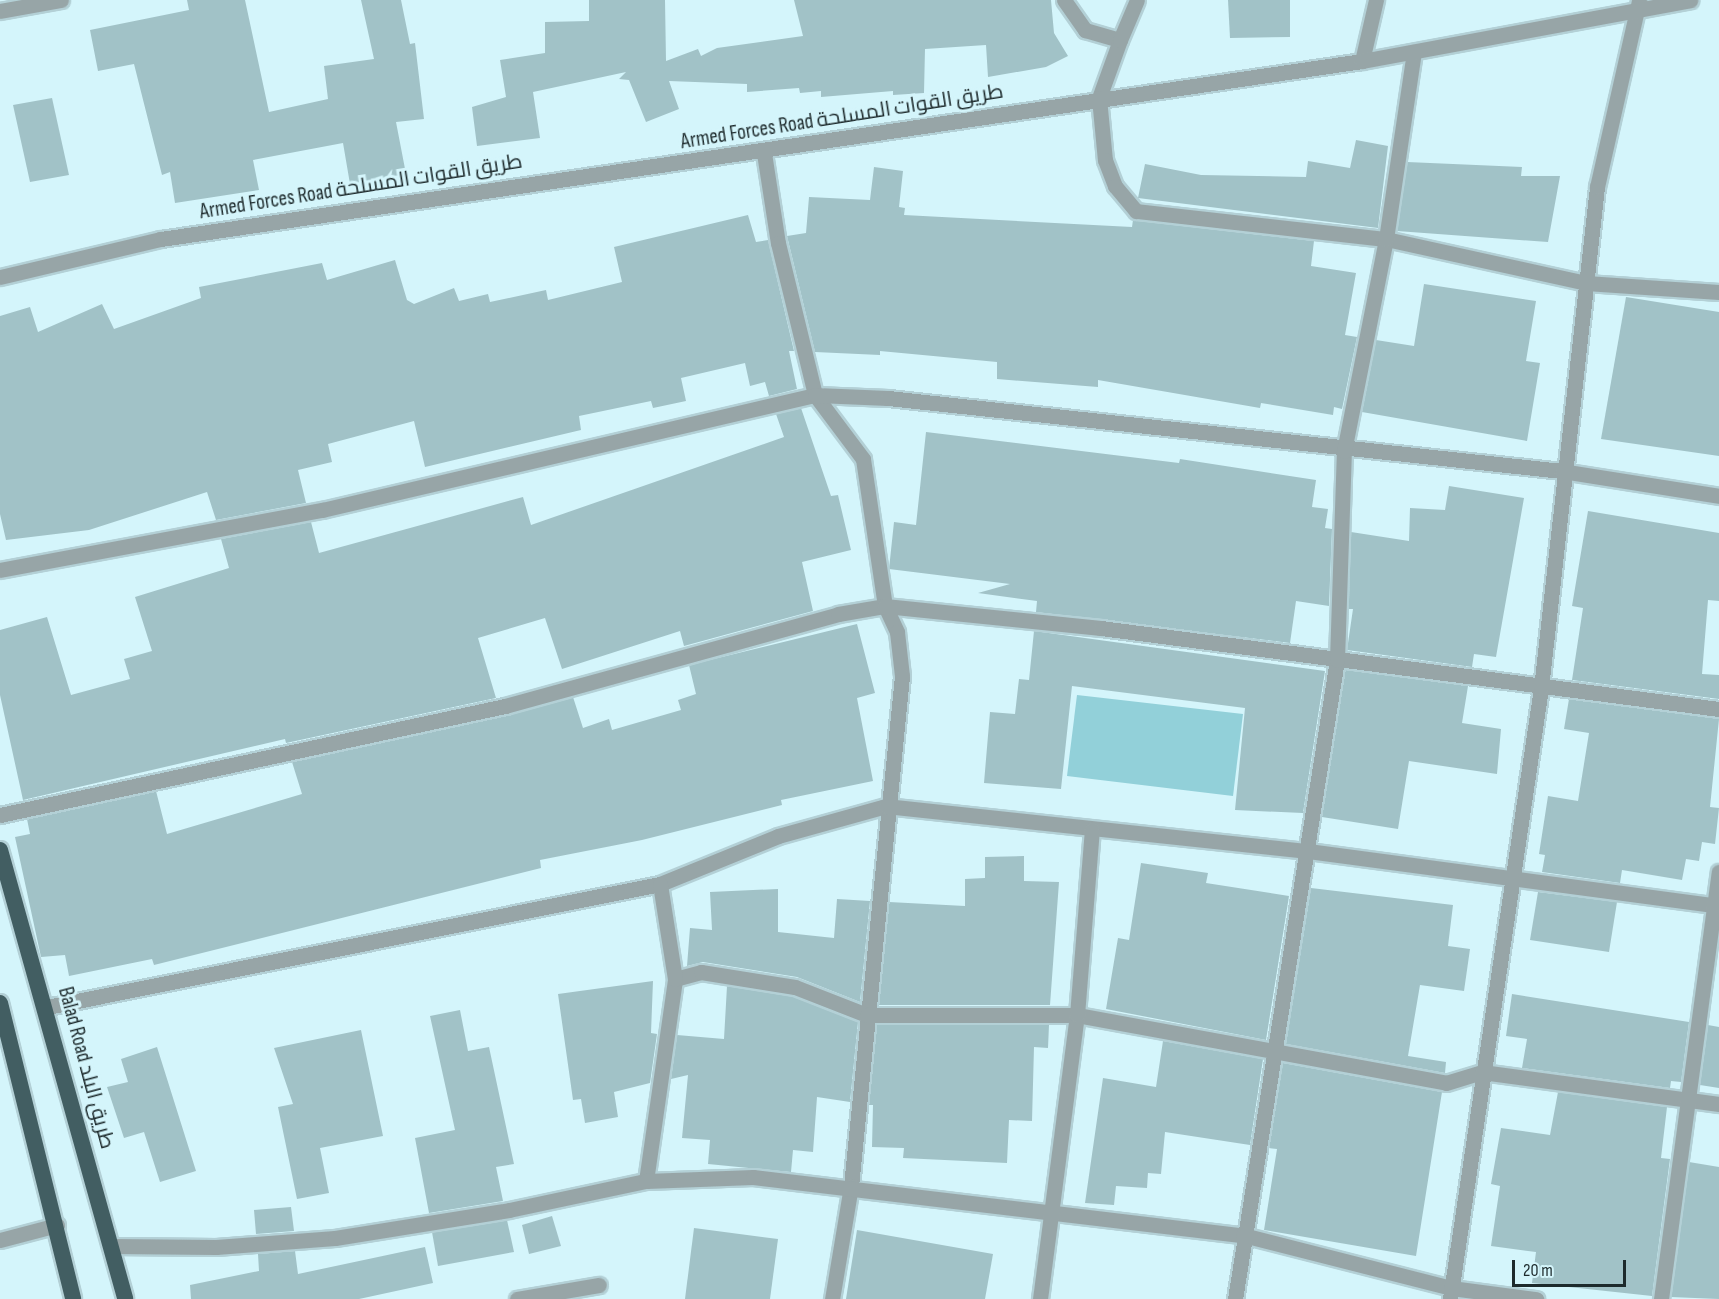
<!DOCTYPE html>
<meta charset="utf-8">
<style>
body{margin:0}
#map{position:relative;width:1719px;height:1299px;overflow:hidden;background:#d4f5fb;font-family:"Sofia Sans Condensed",Cairo,sans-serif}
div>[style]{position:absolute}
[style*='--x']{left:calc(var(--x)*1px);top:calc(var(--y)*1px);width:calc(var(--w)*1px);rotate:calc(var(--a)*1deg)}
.green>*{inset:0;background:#92d0d9}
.building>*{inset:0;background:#a1c2c7}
.roads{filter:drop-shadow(2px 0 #b3d0d6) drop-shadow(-2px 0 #b3d0d6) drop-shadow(0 2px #b3d0d6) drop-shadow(0 -2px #b3d0d6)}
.service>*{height:15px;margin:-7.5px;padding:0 7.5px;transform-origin:7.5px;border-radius:7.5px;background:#97a5a7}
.minor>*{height:15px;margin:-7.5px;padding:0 7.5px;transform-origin:7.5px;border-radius:7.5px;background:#97a5a7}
.tertiary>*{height:15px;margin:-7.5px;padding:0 7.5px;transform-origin:7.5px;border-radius:7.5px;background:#97a5a7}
.trunk>*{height:16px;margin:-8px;padding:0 8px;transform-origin:8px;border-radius:8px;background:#425e62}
span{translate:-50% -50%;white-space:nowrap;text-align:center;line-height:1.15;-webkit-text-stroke:6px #d4f5fb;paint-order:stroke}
.street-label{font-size:21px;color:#1d2a2c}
.scale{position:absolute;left:1512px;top:1260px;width:114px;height:27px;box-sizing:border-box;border:3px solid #1d2a2c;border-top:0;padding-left:8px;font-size:18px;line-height:21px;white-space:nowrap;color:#1d2a2c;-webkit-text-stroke:4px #d4f5fb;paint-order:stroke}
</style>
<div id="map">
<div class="green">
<div style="clip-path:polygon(1077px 695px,1243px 714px,1233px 796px,1067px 776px)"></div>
</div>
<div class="building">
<div style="clip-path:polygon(187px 0,245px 0,269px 112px,328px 99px,324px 66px,374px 59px,361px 0,401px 0,410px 44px,415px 43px,424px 119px,396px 122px,406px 174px,350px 184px,343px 143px,253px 160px,259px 190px,175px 203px,170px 172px,162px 175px,134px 64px,98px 71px,90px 30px,189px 10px)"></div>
<div style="clip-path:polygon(589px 0,665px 0,666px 61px,698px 49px,701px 56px,717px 48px,803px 36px,794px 0,1051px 0,1054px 33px,1068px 56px,1046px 67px,988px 77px,986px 45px,925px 49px,924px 93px,893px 95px,893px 91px,821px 97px,821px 91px,800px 93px,799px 88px,747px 92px,747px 84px,669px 81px,679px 109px,646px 122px,629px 80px,619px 79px,626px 72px,533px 92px,540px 138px,477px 146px,472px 107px,506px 97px,500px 60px,545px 53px,545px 22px,589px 21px)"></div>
<div style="clip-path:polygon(1228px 0,1290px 0,1290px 37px,1230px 38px)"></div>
<div style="clip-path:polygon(52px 98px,69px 175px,30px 182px,13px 105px)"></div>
<div style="clip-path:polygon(1356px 140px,1388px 146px,1378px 228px,1138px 198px,1145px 164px,1201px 175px,1306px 177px,1308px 161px,1350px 168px)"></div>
<div style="clip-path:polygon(1407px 162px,1522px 167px,1521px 176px,1560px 176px,1548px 242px,1397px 231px)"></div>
<div style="clip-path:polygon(874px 167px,903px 171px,899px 207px,905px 208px,904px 215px,1132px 227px,1133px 220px,1314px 241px,1311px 266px,1356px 273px,1345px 335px,1357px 337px,1342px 409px,1334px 407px,1333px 415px,1261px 403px,1260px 408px,1098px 380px,1098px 387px,997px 379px,997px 362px,880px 351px,880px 355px,815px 352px,787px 236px,806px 233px,809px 197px,870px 200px)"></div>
<div style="clip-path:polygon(748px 215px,756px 242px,768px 240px,794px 351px,789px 351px,797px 389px,769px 396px,765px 382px,750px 386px,745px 363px,681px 378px,686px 401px,653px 408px,651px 401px,579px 416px,581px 430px,425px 467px,414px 421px,328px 444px,332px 462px,298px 470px,306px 503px,216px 520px,207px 492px,89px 530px,6px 540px,0 514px,0 316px,30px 307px,38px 332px,102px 304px,114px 329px,201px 298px,199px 287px,322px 263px,327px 280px,395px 260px,407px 300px,414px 304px,454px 288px,459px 301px,488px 294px,490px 302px,546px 290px,548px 300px,622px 282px,614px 247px)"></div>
<div style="clip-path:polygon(1424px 284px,1536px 301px,1526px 361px,1540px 363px,1527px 441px,1362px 412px,1376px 340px,1414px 346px)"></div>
<div style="clip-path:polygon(1626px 297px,1719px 312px,1719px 456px,1601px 439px)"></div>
<div style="clip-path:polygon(801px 408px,831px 496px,838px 495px,851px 550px,802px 562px,813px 611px,684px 646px,680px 631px,562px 669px,545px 618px,478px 638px,496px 698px,286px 743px,285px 739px,23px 800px,0 695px,0 630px,47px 617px,71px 695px,130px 679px,124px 659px,152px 651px,135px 597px,229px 568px,221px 539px,311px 522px,319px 553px,523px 497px,531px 525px,784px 437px,776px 414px)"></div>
<div style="clip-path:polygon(926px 432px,1179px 463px,1180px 459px,1316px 480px,1312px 507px,1328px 509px,1325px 528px,1332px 529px,1329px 606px,1296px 601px,1290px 643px,1036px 612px,1037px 601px,978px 593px,1010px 584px,889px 569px,894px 522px,916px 525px)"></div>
<div style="clip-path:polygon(1449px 486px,1524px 498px,1496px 657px,1474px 654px,1472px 667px,1347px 650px,1353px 609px,1348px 609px,1351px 532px,1409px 541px,1410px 508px,1445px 510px)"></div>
<div style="clip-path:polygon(1588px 511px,1719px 533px,1719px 601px,1708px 600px,1702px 674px,1719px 675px,1719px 699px,1572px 680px,1583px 608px,1572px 606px)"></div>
<div style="clip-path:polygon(857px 624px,875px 693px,857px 698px,873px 781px,781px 800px,782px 805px,642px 840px,540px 860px,541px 868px,154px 965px,152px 959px,69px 976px,65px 955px,41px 957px,15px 837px,30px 834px,27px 819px,156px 791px,167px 834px,302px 794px,292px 762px,573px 697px,583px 728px,609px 719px,612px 730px,681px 710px,678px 700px,696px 694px,689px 665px)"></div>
<div style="clip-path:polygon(1034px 631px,1325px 671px,1303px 813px,1235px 810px,1245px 708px,1072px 686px,1061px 789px,984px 783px,990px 712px,1015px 714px,1019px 679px,1029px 680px)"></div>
<div style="clip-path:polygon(1345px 670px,1468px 686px,1462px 723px,1501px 729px,1497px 774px,1409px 761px,1398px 829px,1322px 817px)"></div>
<div style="clip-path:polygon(1569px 699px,1719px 719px,1710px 807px,1719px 808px,1715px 844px,1702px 842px,1699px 861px,1686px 859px,1682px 880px,1622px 870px,1620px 883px,1542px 872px,1545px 855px,1539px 854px,1548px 796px,1578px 801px,1589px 733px,1564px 729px)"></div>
<div style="clip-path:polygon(1024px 856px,1024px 881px,1059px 882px,1050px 1005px,879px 1005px,889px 902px,965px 906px,965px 879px,985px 878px,985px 857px)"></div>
<div style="clip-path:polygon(1141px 863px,1208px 873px,1206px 883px,1289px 896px,1266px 1040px,1106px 1009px,1118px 938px,1129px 940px)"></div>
<div style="clip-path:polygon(1311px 888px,1453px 905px,1448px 946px,1470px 949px,1464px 991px,1420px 985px,1408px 1056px,1446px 1062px,1445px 1073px,1286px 1044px)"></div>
<div style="clip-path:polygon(778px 889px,778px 932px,834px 938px,837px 899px,870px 901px,860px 1002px,797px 977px,703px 962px,687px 966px,690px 928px,712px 930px,710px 892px)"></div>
<div style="clip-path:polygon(1538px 892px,1617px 902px,1609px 952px,1530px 940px)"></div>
<div style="clip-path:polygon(653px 981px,651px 1033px,657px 1034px,650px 1083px,614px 1092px,618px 1117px,585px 1123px,581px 1099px,573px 1100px,558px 994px)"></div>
<div style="clip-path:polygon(727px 986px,792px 996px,858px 1022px,850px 1102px,817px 1097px,813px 1152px,793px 1150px,791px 1172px,708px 1164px,710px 1140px,682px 1138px,688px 1075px,671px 1079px,677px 1035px,724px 1039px)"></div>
<div style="clip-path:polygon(1512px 994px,1689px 1022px,1681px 1082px,1671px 1081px,1670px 1088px,1522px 1068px,1527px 1039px,1506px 1036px)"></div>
<div style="clip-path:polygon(460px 1010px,468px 1051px,489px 1047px,514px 1164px,496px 1167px,503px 1201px,429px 1213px,415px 1138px,455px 1130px,430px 1016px)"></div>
<div style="clip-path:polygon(877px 1025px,1049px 1025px,1048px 1048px,1034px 1047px,1032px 1121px,1009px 1120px,1007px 1163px,903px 1158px,904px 1148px,872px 1147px,873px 1105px,869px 1105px)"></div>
<div style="clip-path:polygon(1708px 1025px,1719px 1027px,1719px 1088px,1700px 1085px)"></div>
<div style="clip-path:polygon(361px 1030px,383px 1136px,320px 1148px,329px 1193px,297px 1199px,278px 1107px,293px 1104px,274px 1048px)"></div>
<div style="clip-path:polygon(1163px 1041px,1263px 1059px,1250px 1145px,1165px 1132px,1161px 1174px,1148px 1173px,1147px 1188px,1116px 1186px,1114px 1205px,1085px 1203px,1103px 1078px,1156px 1087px)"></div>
<div style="clip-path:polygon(157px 1047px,196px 1171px,160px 1182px,144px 1132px,124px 1138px,107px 1087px,128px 1082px,121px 1059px)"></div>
<div style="clip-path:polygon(1283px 1063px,1442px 1092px,1416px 1256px,1264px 1230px,1277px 1149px,1269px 1148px)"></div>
<div style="clip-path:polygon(1558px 1092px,1667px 1107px,1661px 1158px,1670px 1159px,1652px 1296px,1532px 1283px,1536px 1252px,1491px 1246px,1500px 1186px,1491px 1184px,1501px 1128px,1550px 1135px)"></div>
<div style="clip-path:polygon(1689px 1162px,1719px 1167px,1719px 1299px,1671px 1297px)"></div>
<div style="clip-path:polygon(291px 1207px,294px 1231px,256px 1234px,254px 1210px)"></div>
<div style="clip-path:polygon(552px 1216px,561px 1246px,529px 1254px,522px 1225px)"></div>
<div style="clip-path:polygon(507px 1220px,514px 1252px,438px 1266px,432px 1232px)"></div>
<div style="clip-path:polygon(694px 1228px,778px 1239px,770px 1299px,685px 1299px)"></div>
<div style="clip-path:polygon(857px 1230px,993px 1254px,985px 1299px,846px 1299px)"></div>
<div style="clip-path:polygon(425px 1247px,433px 1283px,359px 1299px,191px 1299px,190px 1285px,259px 1271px,258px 1254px,295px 1251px,298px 1274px)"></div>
</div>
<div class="roads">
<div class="service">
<div style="--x:517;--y:1299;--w:83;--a:-9.7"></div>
</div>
<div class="minor">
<div style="--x:1064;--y:0;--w:37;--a:55"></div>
<div style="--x:1085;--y:30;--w:36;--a:16"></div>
<div style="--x:1120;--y:40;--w:62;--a:109.9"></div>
<div style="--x:1099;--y:98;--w:62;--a:84.5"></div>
<div style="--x:1105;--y:160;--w:28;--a:69"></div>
<div style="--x:1115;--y:186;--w:33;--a:50"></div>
<div style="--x:1136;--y:211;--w:252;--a:6.4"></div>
<div style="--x:1386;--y:239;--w:205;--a:12.4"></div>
<div style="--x:1586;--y:283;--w:133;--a:3.9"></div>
<div style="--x:0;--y:11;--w:62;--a:-10.2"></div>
<div style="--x:1120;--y:40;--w:43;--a:-67"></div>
<div style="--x:1362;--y:61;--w:63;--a:-77.1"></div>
<div style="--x:764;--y:153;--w:91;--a:81.2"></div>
<div style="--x:778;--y:243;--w:156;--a:76.3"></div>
<div style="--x:815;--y:395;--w:80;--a:53.1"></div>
<div style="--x:863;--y:459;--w:149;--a:81.5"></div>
<div style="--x:885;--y:606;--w:29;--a:65"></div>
<div style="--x:897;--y:632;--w:44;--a:83.5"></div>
<div style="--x:902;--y:676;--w:513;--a:95.71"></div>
<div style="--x:851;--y:1186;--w:115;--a:99.5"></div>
<div style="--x:0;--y:570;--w:328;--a:-10.6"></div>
<div style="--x:322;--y:510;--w:506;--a:-13.13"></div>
<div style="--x:815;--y:395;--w:73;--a:2.4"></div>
<div style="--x:888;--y:398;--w:678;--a:6.18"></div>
<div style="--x:1562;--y:471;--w:159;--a:9"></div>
<div style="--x:0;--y:815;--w:517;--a:-12.18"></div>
<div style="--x:505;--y:706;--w:345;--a:-15.4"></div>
<div style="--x:838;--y:614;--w:48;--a:-9.7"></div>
<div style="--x:885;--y:606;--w:217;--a:5.8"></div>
<div style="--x:1101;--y:628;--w:623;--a:7.47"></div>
<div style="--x:675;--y:979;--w:27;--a:-15"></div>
<div style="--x:701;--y:972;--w:95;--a:9.1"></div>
<div style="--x:795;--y:987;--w:77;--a:21.3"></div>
<div style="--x:867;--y:1015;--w:210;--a:0"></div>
<div style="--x:1077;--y:1015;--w:375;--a:10.4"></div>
<div style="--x:1446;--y:1083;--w:38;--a:-17"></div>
<div style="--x:1482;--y:1072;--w:239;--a:7.7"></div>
<div style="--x:47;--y:1007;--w:625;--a:-11.35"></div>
<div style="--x:660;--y:884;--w:127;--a:-22.1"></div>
<div style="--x:778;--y:836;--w:112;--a:-15.5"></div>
<div style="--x:886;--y:806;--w:424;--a:6.1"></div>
<div style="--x:1308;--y:851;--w:415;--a:7.6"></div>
<div style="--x:646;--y:1181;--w:204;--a:-81.8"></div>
<div style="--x:675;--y:979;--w:96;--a:-99"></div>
<div style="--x:0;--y:1240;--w:59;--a:-14.7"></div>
<div style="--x:112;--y:1246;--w:104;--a:0.6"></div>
<div style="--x:216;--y:1247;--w:119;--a:-4.3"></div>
<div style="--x:335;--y:1238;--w:176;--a:-9.1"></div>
<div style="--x:509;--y:1210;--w:140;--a:-12"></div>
<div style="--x:646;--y:1181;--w:107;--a:-2.1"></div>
<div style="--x:753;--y:1177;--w:493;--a:6.8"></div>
<div style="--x:1243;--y:1235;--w:215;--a:14.3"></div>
<div style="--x:1451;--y:1288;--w:86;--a:7.4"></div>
<div style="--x:1040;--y:1299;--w:286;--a:-82.6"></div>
<div style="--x:1077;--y:1015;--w:186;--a:-85.4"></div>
<div style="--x:1235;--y:1299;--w:647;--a:-80.93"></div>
<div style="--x:1337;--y:660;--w:209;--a:-88.1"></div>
<div style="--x:1344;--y:451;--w:216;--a:-78.8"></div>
<div style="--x:1386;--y:239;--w:189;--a:-81.5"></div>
<div style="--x:1450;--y:1299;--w:618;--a:-81.53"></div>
<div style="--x:1541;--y:688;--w:504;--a:-83.62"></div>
<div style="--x:1597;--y:187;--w:192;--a:-77.3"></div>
<div style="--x:1661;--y:1299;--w:431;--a:-82.3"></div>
</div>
<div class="tertiary">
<div style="--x:0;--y:277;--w:165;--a:-13.3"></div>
<div style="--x:161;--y:239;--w:1214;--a:-8.43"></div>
<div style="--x:1362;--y:61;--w:334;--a:-10.5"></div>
</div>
<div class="trunk">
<div style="--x:0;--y:850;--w:466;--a:74.4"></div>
<div style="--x:0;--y:1003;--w:305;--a:76.1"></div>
</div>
</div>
<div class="street-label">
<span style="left:842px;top:117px;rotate:-9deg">Armed Forces Road طريق القوات المسلحة</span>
<span style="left:361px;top:187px;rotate:-9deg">Armed Forces Road طريق القوات المسلحة</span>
<span style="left:86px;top:1068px;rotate:75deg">Balad Road طريق البلد</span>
</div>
<div class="scale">20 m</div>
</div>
